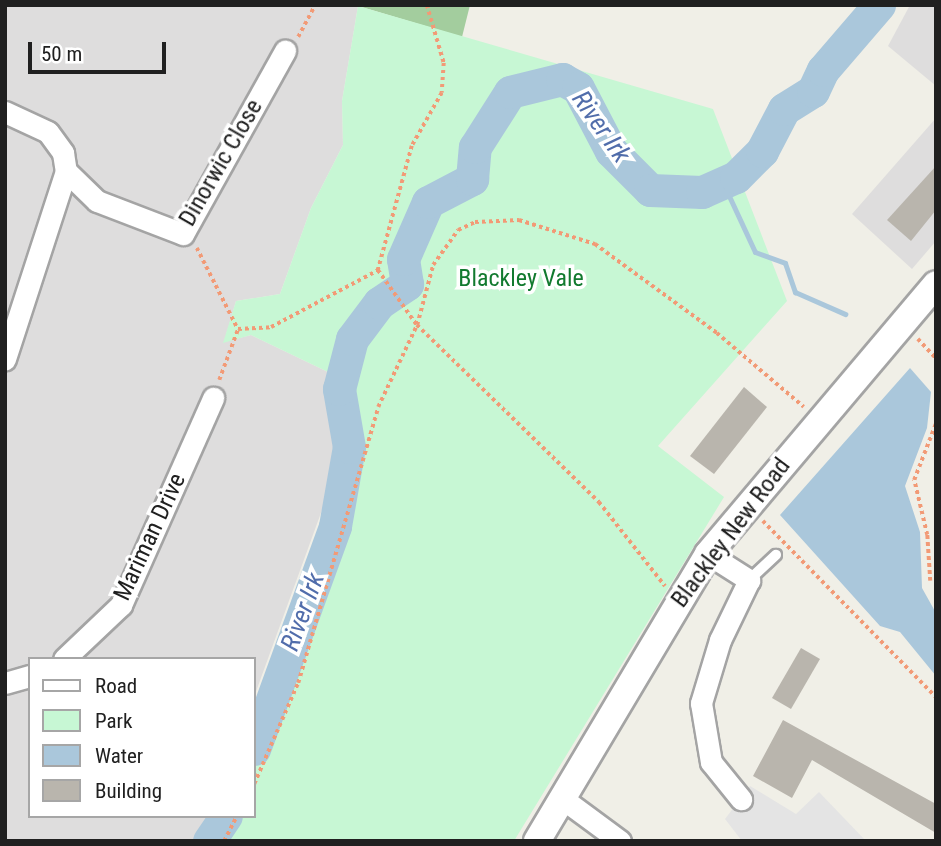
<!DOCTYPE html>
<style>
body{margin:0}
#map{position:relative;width:941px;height:846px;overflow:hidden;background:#f0efe7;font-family:"Roboto Condensed",sans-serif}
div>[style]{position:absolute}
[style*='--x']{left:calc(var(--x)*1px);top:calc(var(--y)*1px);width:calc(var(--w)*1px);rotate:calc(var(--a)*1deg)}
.residential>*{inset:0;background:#dedddd}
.forest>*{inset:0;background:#a3cd9e}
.park>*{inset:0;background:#c7f7d4}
.parking>*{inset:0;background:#e4e4e4}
.water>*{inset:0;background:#aac7db}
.stream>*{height:5px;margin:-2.5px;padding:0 2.5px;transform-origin:2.5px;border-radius:2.5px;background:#aac7db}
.river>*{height:33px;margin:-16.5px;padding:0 16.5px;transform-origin:16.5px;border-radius:16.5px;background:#aac7db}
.building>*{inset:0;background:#b9b5ad}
.path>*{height:3.5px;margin-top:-1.75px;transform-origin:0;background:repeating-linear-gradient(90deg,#f29a76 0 3.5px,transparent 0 7px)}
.roads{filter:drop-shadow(2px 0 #a4a4a4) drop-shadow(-2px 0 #a4a4a4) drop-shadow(0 2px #a4a4a4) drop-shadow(0 -2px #a4a4a4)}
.service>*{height:10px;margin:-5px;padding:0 5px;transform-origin:5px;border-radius:5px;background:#fff}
.minor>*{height:21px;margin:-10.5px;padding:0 10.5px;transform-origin:10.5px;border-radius:10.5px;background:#fff}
.tertiary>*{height:26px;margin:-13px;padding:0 13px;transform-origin:13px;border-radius:13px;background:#fff}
span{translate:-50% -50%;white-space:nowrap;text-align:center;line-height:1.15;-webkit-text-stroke:7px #fff;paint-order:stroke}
.street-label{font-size:24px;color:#202020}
.park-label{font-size:24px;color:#127a2f}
.water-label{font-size:26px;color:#516dab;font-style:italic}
.frame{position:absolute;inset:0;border:7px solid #202020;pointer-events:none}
.legend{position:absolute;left:28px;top:657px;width:228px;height:161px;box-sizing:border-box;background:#fff;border:2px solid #a6a6a6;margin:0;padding:9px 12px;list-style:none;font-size:21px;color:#202020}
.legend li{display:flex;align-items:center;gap:14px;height:35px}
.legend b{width:35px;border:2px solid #a6a6a6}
.scale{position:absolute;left:28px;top:42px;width:138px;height:32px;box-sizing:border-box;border:4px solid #202020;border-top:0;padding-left:9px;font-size:21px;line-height:24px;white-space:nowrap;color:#202020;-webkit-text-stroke:5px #fff;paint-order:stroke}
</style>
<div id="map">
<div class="residential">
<div style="clip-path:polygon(5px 5px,358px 6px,342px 101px,343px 145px,311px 208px,280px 294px,236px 301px,224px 342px,251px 335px,328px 372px,342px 455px,254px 697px,254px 659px,30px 659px,30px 816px,210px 816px,193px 841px,5px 841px)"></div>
<div style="clip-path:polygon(910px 5px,936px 5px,936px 86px,888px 46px)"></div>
<div style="clip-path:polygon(936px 118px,936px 241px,912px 269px,852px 214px)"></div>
</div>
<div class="forest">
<div style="clip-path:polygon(355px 5px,470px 5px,462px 37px)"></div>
</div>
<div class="park">
<div style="clip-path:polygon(358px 6px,713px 109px,787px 301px,658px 446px,724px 497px,514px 841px,213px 841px,227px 816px,254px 816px,254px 759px,294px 654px,353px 442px,328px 372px,251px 335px,223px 343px,236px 301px,280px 294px,311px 208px,343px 145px,342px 101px)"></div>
</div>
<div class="parking">
<div style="clip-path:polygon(750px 786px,796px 814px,819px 792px,866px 841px,742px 841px,725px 819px)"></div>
</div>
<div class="water">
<div style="clip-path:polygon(910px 368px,931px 392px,927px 428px,905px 486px,920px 532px,922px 588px,936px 613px,936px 676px,900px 632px,880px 626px,780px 515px)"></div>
</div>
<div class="stream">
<div style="--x:723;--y:183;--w:76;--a:65.1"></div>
<div style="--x:755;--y:252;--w:32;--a:20"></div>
<div style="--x:785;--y:263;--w:31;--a:71"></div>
<div style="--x:795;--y:292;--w:55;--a:23.7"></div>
</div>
<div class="river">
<div style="--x:254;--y:749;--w:237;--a:-70"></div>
<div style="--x:335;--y:526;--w:80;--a:-80"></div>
<div style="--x:349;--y:447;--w:59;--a:-99.8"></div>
<div style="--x:339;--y:389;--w:52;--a:-75.4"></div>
<div style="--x:352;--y:339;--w:45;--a:-53.1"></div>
<div style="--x:379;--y:303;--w:34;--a:-34"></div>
<div style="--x:407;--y:284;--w:25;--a:-99"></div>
<div style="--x:403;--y:259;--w:62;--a:-66.3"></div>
<div style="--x:428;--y:202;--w:50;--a:-27.6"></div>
<div style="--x:472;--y:179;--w:32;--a:-85"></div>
<div style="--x:475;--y:147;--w:65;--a:-57.5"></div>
<div style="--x:510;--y:92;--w:54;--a:-14"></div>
<div style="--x:562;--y:79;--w:18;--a:29"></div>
<div style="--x:578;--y:88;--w:71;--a:62.4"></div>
<div style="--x:611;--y:151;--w:55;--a:45"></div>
<div style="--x:650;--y:190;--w:52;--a:2.2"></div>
<div style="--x:702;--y:192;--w:37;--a:-24"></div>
<div style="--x:736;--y:177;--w:37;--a:-45"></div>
<div style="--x:762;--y:151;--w:47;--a:-62.4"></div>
<div style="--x:784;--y:109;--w:34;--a:-32"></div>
<div style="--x:813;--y:91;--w:23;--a:-65"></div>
<div style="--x:823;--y:70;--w:86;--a:-49.3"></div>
<div style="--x:209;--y:841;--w:30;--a:-56"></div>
</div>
<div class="building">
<div style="clip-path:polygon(936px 166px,936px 210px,911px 241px,887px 220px)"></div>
<div style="clip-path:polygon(744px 387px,767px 407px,714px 474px,690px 456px)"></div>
<div style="clip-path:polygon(801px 648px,820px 659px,791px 709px,772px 698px)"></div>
<div style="clip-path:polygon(783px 720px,936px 804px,936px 833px,812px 760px,792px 798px,753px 776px)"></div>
</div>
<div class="path">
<div style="--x:427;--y:5;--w:60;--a:73.7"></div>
<div style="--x:444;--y:63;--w:30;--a:94"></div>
<div style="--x:442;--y:93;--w:61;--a:119.5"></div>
<div style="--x:412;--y:146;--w:129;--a:105.3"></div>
<div style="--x:378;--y:270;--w:67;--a:54.7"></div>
<div style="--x:417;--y:325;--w:254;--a:44.2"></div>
<div style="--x:599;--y:502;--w:107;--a:51.8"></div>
<div style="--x:298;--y:37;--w:36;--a:-62"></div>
<div style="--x:197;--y:248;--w:91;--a:63.2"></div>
<div style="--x:238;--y:329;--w:33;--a:-3"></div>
<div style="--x:271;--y:327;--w:121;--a:-28"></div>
<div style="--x:918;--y:339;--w:26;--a:47"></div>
<div style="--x:219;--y:380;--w:54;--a:-69.6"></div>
<div style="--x:763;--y:521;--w:247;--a:45.5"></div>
<div style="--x:930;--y:581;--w:46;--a:-93.7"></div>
<div style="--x:927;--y:535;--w:57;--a:-103.3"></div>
<div style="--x:914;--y:480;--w:61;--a:-68.9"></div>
<div style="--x:254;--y:784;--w:110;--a:-66.5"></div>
<div style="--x:298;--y:683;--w:287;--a:-73.8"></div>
<div style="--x:378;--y:407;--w:91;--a:-64.6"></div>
<div style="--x:417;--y:325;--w:62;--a:-75.1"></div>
<div style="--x:433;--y:265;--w:43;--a:-54.5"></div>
<div style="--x:458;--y:230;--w:19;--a:-25"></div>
<div style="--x:475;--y:222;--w:44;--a:-2.6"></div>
<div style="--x:519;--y:220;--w:80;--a:17.5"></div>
<div style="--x:595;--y:244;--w:151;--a:36.1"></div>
<div style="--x:717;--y:333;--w:114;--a:40.4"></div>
<div style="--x:224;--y:841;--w:28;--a:-63"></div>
</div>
<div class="roads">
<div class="service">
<div style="--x:749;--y:580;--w:37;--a:-43"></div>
</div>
<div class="minor">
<div style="--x:5;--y:112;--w:47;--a:24.9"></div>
<div style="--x:48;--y:132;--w:26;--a:54"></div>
<div style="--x:63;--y:153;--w:18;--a:81"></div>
<div style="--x:66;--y:171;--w:198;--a:108"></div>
<div style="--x:66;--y:171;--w:43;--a:44.1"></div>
<div style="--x:97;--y:201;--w:92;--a:21"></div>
<div style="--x:183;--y:234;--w:210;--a:-60.9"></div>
<div style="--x:708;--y:554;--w:49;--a:32.4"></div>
<div style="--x:749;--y:580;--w:67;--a:115.8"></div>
<div style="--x:720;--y:640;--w:66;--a:106.8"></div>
<div style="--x:701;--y:703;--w:60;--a:80.4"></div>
<div style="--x:711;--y:762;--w:48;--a:51"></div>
<div style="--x:64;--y:659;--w:79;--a:-43.5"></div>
<div style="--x:121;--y:605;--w:227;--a:-66"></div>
<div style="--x:5;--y:683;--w:26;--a:-16"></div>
<div style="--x:563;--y:799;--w:71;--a:36.4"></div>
</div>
<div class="tertiary">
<div style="--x:537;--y:841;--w:334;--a:-59.2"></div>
<div style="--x:708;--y:554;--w:353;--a:-49.8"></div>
</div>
</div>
<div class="street-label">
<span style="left:221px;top:163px;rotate:-60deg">Dinorwic Close</span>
<span style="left:731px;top:533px;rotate:-53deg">Blackley New Road</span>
<span style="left:150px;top:537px;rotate:-65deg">Mariman Drive</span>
</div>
<div class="park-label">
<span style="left:521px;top:279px">Blackley Vale</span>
</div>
<div class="water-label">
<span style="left:601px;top:127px;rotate:55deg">River Irk</span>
<span style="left:303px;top:612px;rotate:-70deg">River Irk</span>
</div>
<div class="frame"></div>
<ul class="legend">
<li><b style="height:9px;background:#fff"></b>Road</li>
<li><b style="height:19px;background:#c7f7d4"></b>Park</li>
<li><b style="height:19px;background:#aac7db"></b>Water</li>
<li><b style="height:19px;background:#b9b5ad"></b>Building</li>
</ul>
<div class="scale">50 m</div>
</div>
